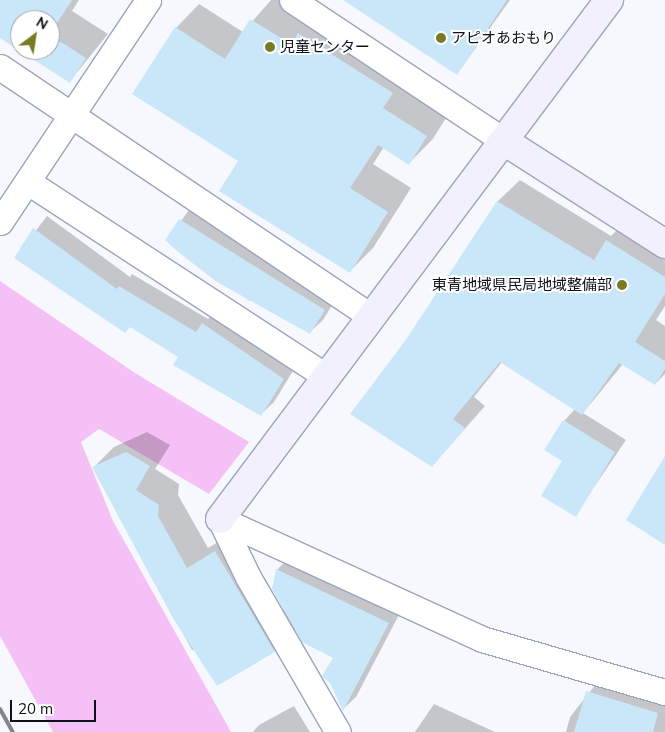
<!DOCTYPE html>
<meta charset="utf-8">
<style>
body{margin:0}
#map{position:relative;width:665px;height:732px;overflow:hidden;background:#f6f8fd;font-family:Mulish,"Noto Sans JP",sans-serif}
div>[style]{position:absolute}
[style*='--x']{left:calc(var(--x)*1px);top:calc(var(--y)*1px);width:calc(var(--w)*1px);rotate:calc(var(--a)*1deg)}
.green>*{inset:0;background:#f5c0f6}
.shadow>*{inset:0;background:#0003}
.building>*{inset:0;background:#c9e7f9}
.roads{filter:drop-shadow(1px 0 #9aa5bb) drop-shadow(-1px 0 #9aa5bb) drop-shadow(0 1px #9aa5bb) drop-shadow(0 -1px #9aa5bb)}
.street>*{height:25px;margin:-12.5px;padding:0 12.5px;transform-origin:12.5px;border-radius:12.5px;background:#fff}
.secondary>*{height:28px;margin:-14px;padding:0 14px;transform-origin:14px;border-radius:14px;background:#f3f0fe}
.rail>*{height:4px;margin:-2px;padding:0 2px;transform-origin:2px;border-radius:2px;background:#82858b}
.dots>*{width:14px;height:14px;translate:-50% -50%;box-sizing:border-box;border:2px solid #fff;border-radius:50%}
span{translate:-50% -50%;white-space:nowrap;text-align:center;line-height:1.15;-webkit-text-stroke:4px #fff;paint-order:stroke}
.poi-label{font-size:15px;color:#0d1119}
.left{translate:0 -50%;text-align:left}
.right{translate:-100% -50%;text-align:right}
.north{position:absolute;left:10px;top:10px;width:50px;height:50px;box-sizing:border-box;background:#fff;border:1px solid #9ea0a3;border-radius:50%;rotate:31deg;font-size:14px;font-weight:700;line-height:20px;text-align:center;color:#0d1119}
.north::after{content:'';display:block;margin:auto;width:18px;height:22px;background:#787b24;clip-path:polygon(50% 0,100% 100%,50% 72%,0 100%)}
.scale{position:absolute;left:10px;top:700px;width:86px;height:22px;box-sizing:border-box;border:2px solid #0d1119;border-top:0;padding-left:6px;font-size:15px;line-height:18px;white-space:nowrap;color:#0d1119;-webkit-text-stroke:4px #fff;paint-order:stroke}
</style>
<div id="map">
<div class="green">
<div style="clip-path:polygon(0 281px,135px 373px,249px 442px,209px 494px,99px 429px,81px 442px,113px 521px,231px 732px,53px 732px,0 636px)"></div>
</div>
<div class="shadow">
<div style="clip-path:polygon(0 0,79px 0,72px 11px,108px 34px,70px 81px,21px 50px,50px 50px,50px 20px,20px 20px,20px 50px,0 37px)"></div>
<div style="clip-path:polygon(271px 0,281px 0,450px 112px,432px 140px,409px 163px,384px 147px,373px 164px,411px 188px,373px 248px,349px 272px,240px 161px,176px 28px,199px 4px,243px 32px)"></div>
<div style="clip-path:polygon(345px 0,510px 0,457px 74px)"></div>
<div style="clip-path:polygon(520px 180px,611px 236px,628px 219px,665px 242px,665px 306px,656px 320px,665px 326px,665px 374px,655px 384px,623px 364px,583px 413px,626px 440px,575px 515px,564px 461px,564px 421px,575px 409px,502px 362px,474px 397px,485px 406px,432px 466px,406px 341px,498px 201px)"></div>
<div style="clip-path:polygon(192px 206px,337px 297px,323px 320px,310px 332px,254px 298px,250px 301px,167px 240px)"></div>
<div style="clip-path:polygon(47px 216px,130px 277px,132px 274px,208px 319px,215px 311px,296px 366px,274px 402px,261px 414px,180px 357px,16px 257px)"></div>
<div style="clip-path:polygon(147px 432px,170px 445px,155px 469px,179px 484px,178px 495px,208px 548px,235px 532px,284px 612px,277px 570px,290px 556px,402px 609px,356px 697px,343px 709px,334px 658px,296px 629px,274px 651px,192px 650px,94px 467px,114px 447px)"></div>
<div style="clip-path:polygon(600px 679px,665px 698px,665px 732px,566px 732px,570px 717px)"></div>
<div style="clip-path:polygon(434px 704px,495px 732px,415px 732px)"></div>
<div style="clip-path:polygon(294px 706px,310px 732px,253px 732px,259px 725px)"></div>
</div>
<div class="building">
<div style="clip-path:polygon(0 0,72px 0,50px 34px,50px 20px,20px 20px,20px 50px,50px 50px,50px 35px,86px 58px,70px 83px,0 38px)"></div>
<div style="clip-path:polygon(343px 0,507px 0,457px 75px)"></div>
<div style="clip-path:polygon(250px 19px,291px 44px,298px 33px,393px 93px,383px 108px,427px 136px,409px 165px,378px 145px,350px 188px,388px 212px,350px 273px,219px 191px,238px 161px,132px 94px,175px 27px,225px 59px)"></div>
<div style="clip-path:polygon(497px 201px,594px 260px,606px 240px,665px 277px,665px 294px,635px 342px,665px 361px,665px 369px,655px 385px,619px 363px,582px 415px,500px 362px,453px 419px,465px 428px,432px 467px,350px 414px,405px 341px)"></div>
<div style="clip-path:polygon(179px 219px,325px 310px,310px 334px,217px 282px,177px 251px,165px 240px)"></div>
<div style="clip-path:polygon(33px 228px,117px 289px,119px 286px,196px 332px,202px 323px,284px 379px,261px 416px,173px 365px,178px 357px,130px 327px,125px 333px,14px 258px)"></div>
<div style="clip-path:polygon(563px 420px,615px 452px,576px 517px,541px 496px,562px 461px,544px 450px)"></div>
<div style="clip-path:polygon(126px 452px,150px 466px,136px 490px,159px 505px,158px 516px,187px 568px,215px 551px,275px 652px,217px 686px,174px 620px,92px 467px)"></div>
<div style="clip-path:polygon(665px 456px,665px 545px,626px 520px)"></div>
<div style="clip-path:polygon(276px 569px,389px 623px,343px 711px,330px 683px,322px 676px,333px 658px,302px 642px,272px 589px)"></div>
<div style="clip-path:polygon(586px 691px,658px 713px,653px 732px,574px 732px)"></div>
</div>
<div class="roads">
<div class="street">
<div style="--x:292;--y:0;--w:255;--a:33.6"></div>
<div style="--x:0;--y:67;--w:446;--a:33.9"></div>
<div style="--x:28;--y:182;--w:356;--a:33.1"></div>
<div style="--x:0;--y:222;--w:267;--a:-56.3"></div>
<div style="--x:220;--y:519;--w:288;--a:24.6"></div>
<div style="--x:482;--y:639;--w:191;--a:16.2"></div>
<div style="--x:220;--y:519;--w:64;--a:64.2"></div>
<div style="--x:248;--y:577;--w:179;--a:59.9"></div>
</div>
<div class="secondary">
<div style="--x:504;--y:141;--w:191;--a:32.6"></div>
<div style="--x:220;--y:519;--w:649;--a:-53.15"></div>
</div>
</div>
<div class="rail">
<div style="--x:0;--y:709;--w:26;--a:61"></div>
</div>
<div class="dots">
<div style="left:441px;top:38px;background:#787b24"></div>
<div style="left:270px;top:47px;background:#787b24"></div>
<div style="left:622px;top:285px;background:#787b24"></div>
</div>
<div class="poi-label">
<span class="left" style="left:451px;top:38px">アピオあおもり</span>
<span class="left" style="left:280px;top:47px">児童センター</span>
<span class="right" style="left:612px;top:285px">東青地域県民局地域整備部</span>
</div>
<div class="north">N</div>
<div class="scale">20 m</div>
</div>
